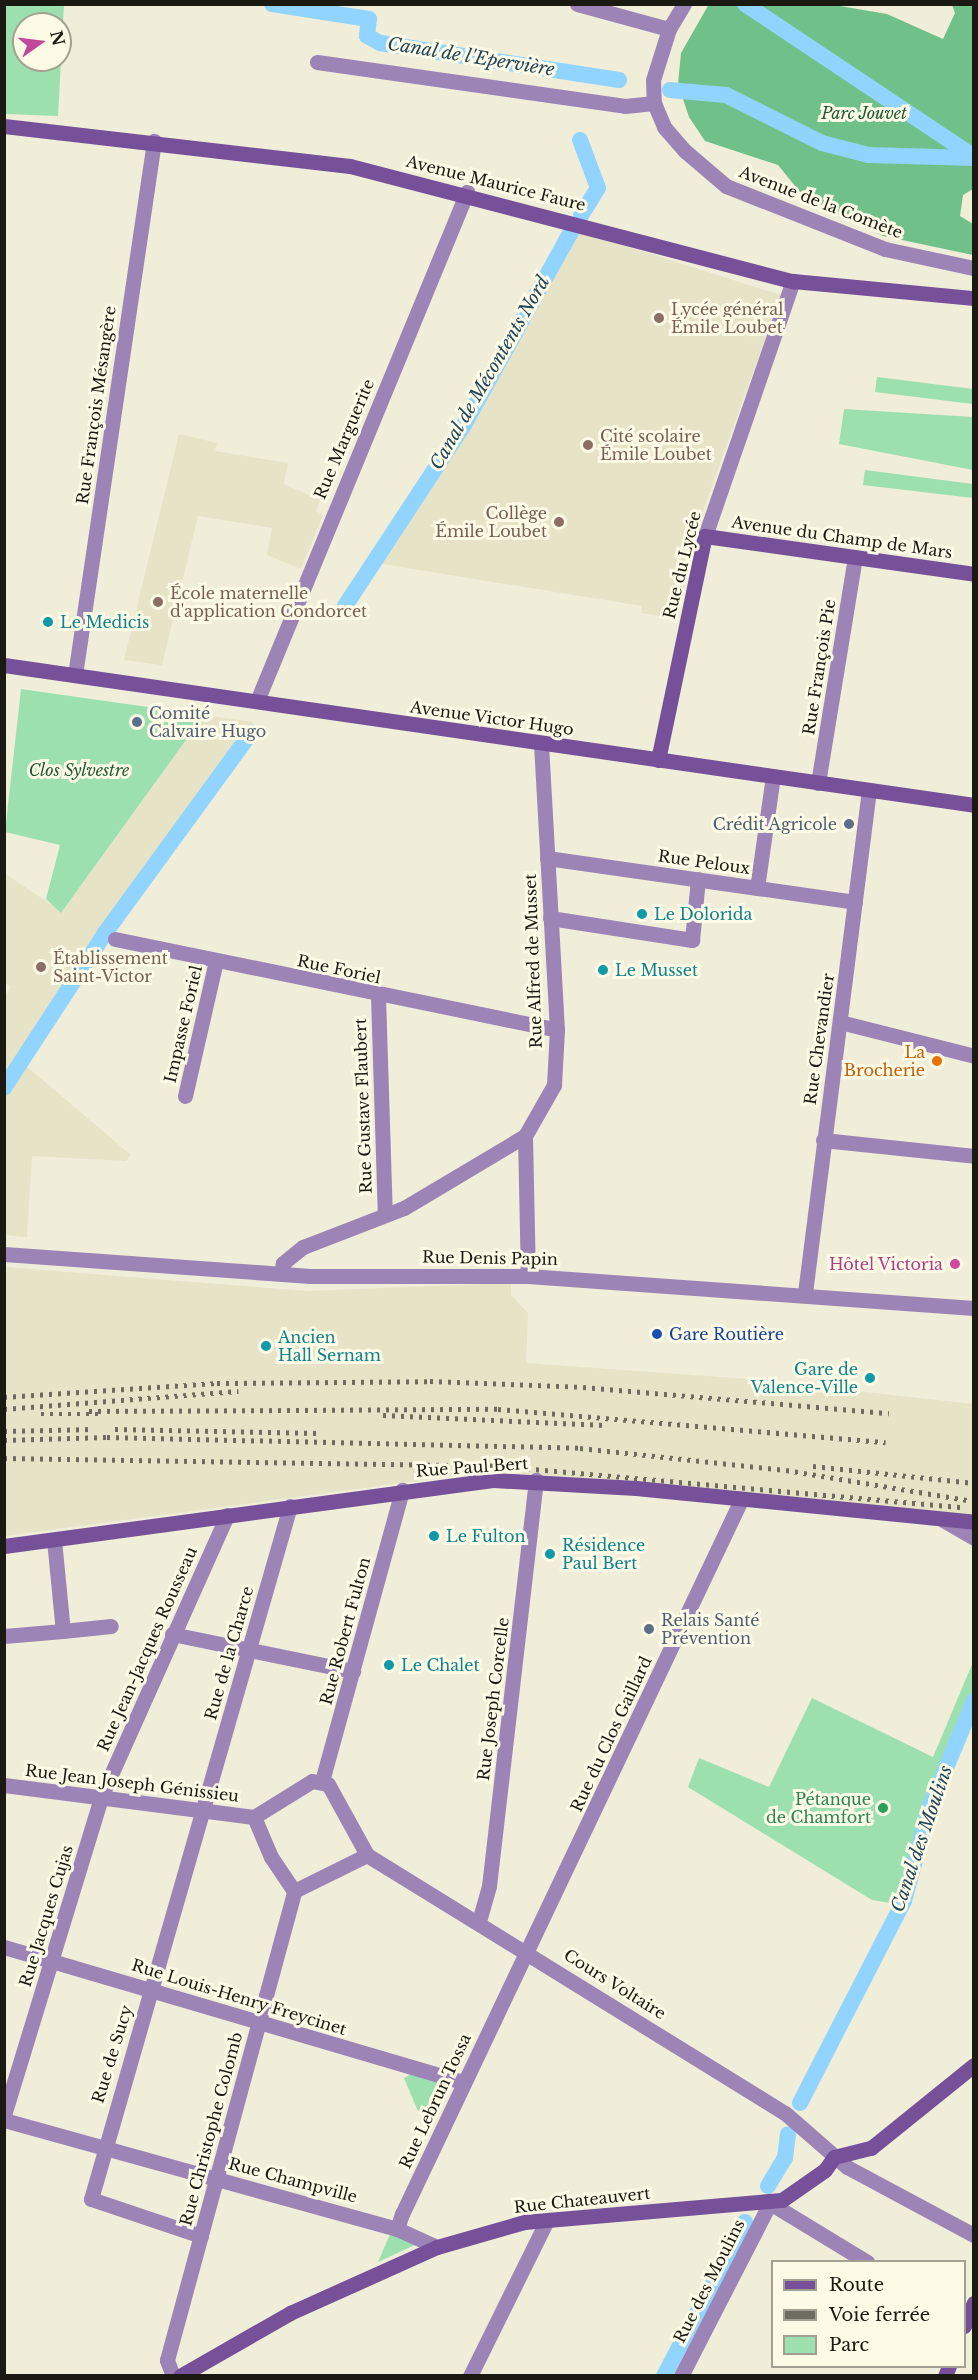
<!DOCTYPE html>
<meta charset="utf-8">
<style>
body{margin:0}
#map{position:relative;width:978px;height:2380px;overflow:hidden;background:#f0edd9;font-family:"Libre Baskerville",serif}
div>[style]{position:absolute}
[style*='--x']{left:calc(var(--x)*1px);top:calc(var(--y)*1px);width:calc(var(--w)*1px);rotate:calc(var(--a)*1deg)}
.built>*{inset:0;background:#e7e3c7}
.green>*{inset:0;background:#9de0b0}
.forest>*{inset:0;background:#70c089}
.canal>*{height:16px;margin:-8px;padding:0 8px;transform-origin:8px;border-radius:8px;background:#90d4ff}
.street>*{height:15px;margin:-7.5px;padding:0 7.5px;transform-origin:7.5px;border-radius:7.5px;background:#9c84b7}
.secondary>*{height:15px;margin:-7.5px;padding:0 7.5px;transform-origin:7.5px;border-radius:7.5px;background:#76519a}
.rail>*{height:4.5px;margin-top:-2.25px;transform-origin:0;background:repeating-linear-gradient(90deg,#6e6c60 0 3px,transparent 0 9px)}
.dots>*{width:16px;height:16px;translate:-50% -50%;box-sizing:border-box;border:3px solid #fdfae6;border-radius:50%}
span{translate:-50% -50%;white-space:nowrap;text-align:center;line-height:1.15;-webkit-text-stroke:6px #fdfae6;paint-order:stroke}
.park-label{font-size:16px;color:#1f5935;font-style:italic}
.street-label{font-size:16px;color:#1a1912}
.education-label{font-size:16px;color:#785e54}
.left{translate:0 -50%;text-align:left}
.right{translate:-100% -50%;text-align:right}
.culture-label{font-size:16px;color:#0d838f}
.service-label{font-size:16px;color:#4e5e75}
.food-label{font-size:16px;color:#c56008}
.hotel-label{font-size:16px;color:#b23c85}
.transit-label{font-size:16px;color:#164399}
.leisure-label{font-size:16px;color:#27864d}
.water-label{font-size:18px;color:#20455c;font-style:italic}
.frame{position:absolute;inset:0;border:6px solid #1a1912;pointer-events:none}
.legend{position:absolute;left:771px;top:2260px;width:195px;height:108px;box-sizing:border-box;background:#fdfae6;border:2px solid #a2a091;margin:0;padding:8px 10px;list-style:none;font-size:18px;color:#1a1912}
.legend li{display:flex;align-items:center;gap:12px;height:30px}
.legend b{width:30px;border:2px solid #a2a091}
.north{position:absolute;left:12px;top:12px;width:60px;height:60px;box-sizing:border-box;background:#fdfae6;border:2px solid #a2a091;border-radius:50%;rotate:76deg;font-size:16px;font-weight:700;line-height:24px;text-align:center;color:#1a1912}
.north::after{content:'';display:block;margin:auto;width:21px;height:27px;background:#c0479a;clip-path:polygon(50% 0,100% 100%,50% 72%,0 100%)}
</style>
<div id="map">
<div class="built">
<div style="clip-path:polygon(575px 230px,781px 295px,698px 525px,677px 619px,641px 613px,642px 606px,376px 563px)"></div>
<div style="clip-path:polygon(179px 434px,217px 443px,215px 451px,288px 463px,284px 484px,320px 500px,316px 511px,323px 515px,301px 569px,267px 555px,272px 528px,198px 516px,162px 665px,124px 660px)"></div>
<div style="clip-path:polygon(204px 715px,253px 722px,18px 1059px,131px 1155px,126px 1161px,32px 1156px,27px 1237px,5px 1235px,4px 997px,11px 987px,5px 983px,4px 873px,62px 912px)"></div>
<div style="clip-path:polygon(4px 1267px,306px 1291px,511px 1283px,511px 1295px,528px 1313px,526px 1363px,748px 1379px,973px 1404px,973px 1517px,491px 1471px,5px 1536px)"></div>
</div>
<div class="green">
<div style="clip-path:polygon(evenodd,5px 4px,64px 5px,58px 116px,5px 114px,5px 4px,24px 24px,60px 24px,60px 60px,24px 60px,24px 24px)"></div>
<div style="clip-path:polygon(877px 377px,973px 389px,973px 404px,875px 392px)"></div>
<div style="clip-path:polygon(844px 409px,973px 417px,973px 470px,839px 444px)"></div>
<div style="clip-path:polygon(865px 470px,973px 484px,973px 498px,863px 485px)"></div>
<div style="clip-path:polygon(21px 689px,204px 715px,61px 913px,46px 899px,60px 845px,5px 832px)"></div>
<div style="clip-path:polygon(973px 1662px,973px 1691px,941px 1766px,896px 1904px,872px 1900px,688px 1787px,699px 1758px,769px 1787px,812px 1698px,933px 1757px)"></div>
<div style="clip-path:polygon(415px 2072px,439px 2080px,443px 2088px,431px 2123px,417px 2109px,404px 2078px)"></div>
<div style="clip-path:polygon(391px 2232px,419px 2243px,378px 2262px)"></div>
</div>
<div class="forest">
<div style="clip-path:polygon(709px 4px,834px 5px,887px 14px,943px 39px,955px 13px,952px 5px,973px 5px,973px 189px,963px 195px,960px 216px,973px 224px,973px 255px,883px 236px,804px 197px,778px 165px,705px 141px,689px 117px,678px 84px,681px 53px)"></div>
</div>
<div class="canal">
<div style="--x:272;--y:4;--w:98;--a:8.8"></div>
<div style="--x:369;--y:19;--w:17;--a:97"></div>
<div style="--x:367;--y:36;--w:15;--a:28"></div>
<div style="--x:380;--y:43;--w:242;--a:8.8"></div>
<div style="--x:745;--y:4;--w:275;--a:33.7"></div>
<div style="--x:670;--y:90;--w:56;--a:5.1"></div>
<div style="--x:726;--y:95;--w:107;--a:26.6"></div>
<div style="--x:822;--y:143;--w:48;--a:14.6"></div>
<div style="--x:868;--y:155;--w:106;--a:1.6"></div>
<div style="--x:580;--y:140;--w:51;--a:69.4"></div>
<div style="--x:598;--y:188;--w:32;--a:122"></div>
<div style="--x:345;--y:606;--w:219;--a:-56.7"></div>
<div style="--x:465;--y:423;--w:221;--a:-61"></div>
<div style="--x:4;--y:1088;--w:185;--a:-56.9"></div>
<div style="--x:105;--y:933;--w:248;--a:-53.9"></div>
<div style="--x:800;--y:2103;--w:227;--a:-62.8"></div>
<div style="--x:904;--y:1901;--w:98;--a:-74.7"></div>
<div style="--x:930;--y:1806;--w:114;--a:-67.3"></div>
<div style="--x:768;--y:2186;--w:33;--a:-59"></div>
<div style="--x:785;--y:2158;--w:24;--a:-83"></div>
<div style="--x:664;--y:2376;--w:174;--a:-62.3"></div>
</div>
<div class="street">
<div style="--x:577;--y:4;--w:95;--a:15.2"></div>
<div style="--x:684;--y:4;--w:29;--a:121"></div>
<div style="--x:669;--y:29;--w:53;--a:107.4"></div>
<div style="--x:653;--y:80;--w:23;--a:88"></div>
<div style="--x:654;--y:103;--w:26;--a:67"></div>
<div style="--x:664;--y:127;--w:32;--a:49"></div>
<div style="--x:685;--y:151;--w:54;--a:40.5"></div>
<div style="--x:726;--y:186;--w:171;--a:21.6"></div>
<div style="--x:885;--y:249;--w:91;--a:12.1"></div>
<div style="--x:317;--y:62;--w:311;--a:8.1"></div>
<div style="--x:625;--y:106;--w:29;--a:-6"></div>
<div style="--x:705;--y:536;--w:270;--a:-71"></div>
<div style="--x:75;--y:675;--w:540;--a:-81.58"></div>
<div style="--x:257;--y:701;--w:551;--a:-67.58"></div>
<div style="--x:818;--y:783;--w:229;--a:-80.7"></div>
<div style="--x:547;--y:858;--w:311;--a:8.1"></div>
<div style="--x:757;--y:888;--w:113;--a:-81.9"></div>
<div style="--x:550;--y:918;--w:144;--a:8.8"></div>
<div style="--x:692;--y:940;--w:61;--a:-84.4"></div>
<div style="--x:115;--y:939;--w:451;--a:11.6"></div>
<div style="--x:378;--y:996;--w:218;--a:88.2"></div>
<div style="--x:840;--y:1022;--w:138;--a:14.2"></div>
<div style="--x:185;--y:1096;--w:139;--a:-77.1"></div>
<div style="--x:525;--y:1136;--w:140;--a:88.8"></div>
<div style="--x:823;--y:1140;--w:152;--a:6"></div>
<div style="--x:4;--y:1254;--w:307;--a:4.1"></div>
<div style="--x:310;--y:1276;--w:218;--a:0"></div>
<div style="--x:528;--y:1276;--w:447;--a:4.1"></div>
<div style="--x:281;--y:1273;--w:10;--a:-79"></div>
<div style="--x:283;--y:1263;--w:26;--a:-39"></div>
<div style="--x:303;--y:1247;--w:108;--a:-21.1"></div>
<div style="--x:404;--y:1208;--w:141;--a:-30.8"></div>
<div style="--x:525;--y:1136;--w:59;--a:-60.4"></div>
<div style="--x:554;--y:1085;--w:55;--a:-86.9"></div>
<div style="--x:557;--y:1030;--w:286;--a:-93.2"></div>
<div style="--x:805;--y:1293;--w:507;--a:-82.75"></div>
<div style="--x:943;--y:1520;--w:36;--a:30"></div>
<div style="--x:54;--y:1540;--w:91;--a:84.4"></div>
<div style="--x:63;--y:1631;--w:48;--a:-5.9"></div>
<div style="--x:172;--y:1634;--w:185;--a:11.6"></div>
<div style="--x:4;--y:1636;--w:59;--a:-4.8"></div>
<div style="--x:312;--y:1781;--w:16;--a:11"></div>
<div style="--x:328;--y:1784;--w:81;--a:61.2"></div>
<div style="--x:367;--y:1855;--w:81;--a:153.7"></div>
<div style="--x:294;--y:1891;--w:41;--a:-124.1"></div>
<div style="--x:271;--y:1857;--w:43;--a:-113"></div>
<div style="--x:254;--y:1817;--w:68;--a:-31.8"></div>
<div style="--x:322;--y:1781;--w:302;--a:-74.6"></div>
<div style="--x:4;--y:1785;--w:252;--a:7.3"></div>
<div style="--x:367;--y:1855;--w:491;--a:31.7"></div>
<div style="--x:785;--y:2113;--w:82;--a:41.1"></div>
<div style="--x:847;--y:2167;--w:144;--a:28.2"></div>
<div style="--x:479;--y:1921;--w:36;--a:-74"></div>
<div style="--x:489;--y:1886;--w:409;--a:-83.4"></div>
<div style="--x:4;--y:1947;--w:479;--a:16.4"></div>
<div style="--x:4;--y:2115;--w:332;--a:-73"></div>
<div style="--x:101;--y:1797;--w:309;--a:-65.9"></div>
<div style="--x:4;--y:2120;--w:408;--a:15.5"></div>
<div style="--x:201;--y:2236;--w:116;--a:-161.4"></div>
<div style="--x:91;--y:2199;--w:721;--a:-73.98"></div>
<div style="--x:437;--y:2247;--w:44;--a:-155.8"></div>
<div style="--x:397;--y:2229;--w:16;--a:-72"></div>
<div style="--x:402;--y:2214;--w:790;--a:-64.6"></div>
<div style="--x:173;--y:2376;--w:17;--a:-111"></div>
<div style="--x:167;--y:2360;--w:486;--a:-74.8"></div>
<div style="--x:470;--y:2376;--w:174;--a:-63.7"></div>
<div style="--x:681;--y:2376;--w:195;--a:-62.8"></div>
<div style="--x:770;--y:2203;--w:114;--a:31.3"></div>
</div>
<div class="secondary">
<div style="--x:4;--y:126;--w:348;--a:6.6"></div>
<div style="--x:350;--y:166;--w:458;--a:14.6"></div>
<div style="--x:793;--y:281;--w:182;--a:5.4"></div>
<div style="--x:4;--y:665;--w:980;--a:8.21"></div>
<div style="--x:658;--y:760;--w:229;--a:-78.2"></div>
<div style="--x:705;--y:536;--w:272;--a:8"></div>
<div style="--x:4;--y:1546;--w:493;--a:-7.7"></div>
<div style="--x:493;--y:1480;--w:143;--a:3.2"></div>
<div style="--x:636;--y:1488;--w:340;--a:5.7"></div>
<div style="--x:964;--y:2326;--w:25;--a:-67"></div>
<div style="--x:180;--y:2376;--w:127;--a:-29.8"></div>
<div style="--x:290;--y:2313;--w:161;--a:-24.2"></div>
<div style="--x:437;--y:2247;--w:91;--a:-16"></div>
<div style="--x:524;--y:2222;--w:259;--a:-4.9"></div>
<div style="--x:782;--y:2200;--w:52;--a:-34.9"></div>
<div style="--x:825;--y:2170;--w:16;--a:-55"></div>
<div style="--x:834;--y:2157;--w:38;--a:-14"></div>
<div style="--x:871;--y:2148;--w:132;--a:-38.9"></div>
<div style="--x:945;--y:2376;--w:11;--a:-68"></div>
</div>
<div class="rail">
<div style="--x:4;--y:1397;--w:213;--a:-3.8"></div>
<div style="--x:217;--y:1383;--w:213;--a:-0.5"></div>
<div style="--x:430;--y:1381;--w:153;--a:2.2"></div>
<div style="--x:583;--y:1387;--w:307;--a:4.9"></div>
<div style="--x:4;--y:1409;--w:235;--a:-4.4"></div>
<div style="--x:89;--y:1411;--w:409;--a:-0.3"></div>
<div style="--x:498;--y:1409;--w:389;--a:4.9"></div>
<div style="--x:41;--y:1414;--w:57;--a:0"></div>
<div style="--x:383;--y:1415;--w:222;--a:2.6"></div>
<div style="--x:115;--y:1429;--w:204;--a:1.1"></div>
<div style="--x:4;--y:1431;--w:90;--a:-1.3"></div>
<div style="--x:4;--y:1440;--w:103;--a:-1.7"></div>
<div style="--x:107;--y:1437;--w:473;--a:1.3"></div>
<div style="--x:580;--y:1448;--w:207;--a:6.1"></div>
<div style="--x:786;--y:1470;--w:191;--a:9.4"></div>
<div style="--x:4;--y:1458;--w:496;--a:0.9"></div>
<div style="--x:500;--y:1466;--w:464;--a:5.1"></div>
<div style="--x:813;--y:1466;--w:162;--a:6"></div>
</div>
<div class="dots">
<div style="left:659px;top:318px;background:#8d6e63"></div>
<div style="left:588px;top:445px;background:#8d6e63"></div>
<div style="left:559px;top:522px;background:#8d6e63"></div>
<div style="left:158px;top:602px;background:#8d6e63"></div>
<div style="left:48px;top:622px;background:#0f9aa8"></div>
<div style="left:137px;top:722px;background:#5c6f8a"></div>
<div style="left:849px;top:824px;background:#5c6f8a"></div>
<div style="left:642px;top:914px;background:#0f9aa8"></div>
<div style="left:41px;top:967px;background:#8d6e63"></div>
<div style="left:603px;top:970px;background:#0f9aa8"></div>
<div style="left:937px;top:1061px;background:#e8710a"></div>
<div style="left:955px;top:1264px;background:#d1479c"></div>
<div style="left:657px;top:1334px;background:#1a4fb4"></div>
<div style="left:266px;top:1346px;background:#0f9aa8"></div>
<div style="left:870px;top:1378px;background:#0f9aa8"></div>
<div style="left:434px;top:1536px;background:#0f9aa8"></div>
<div style="left:550px;top:1554px;background:#0f9aa8"></div>
<div style="left:649px;top:1629px;background:#5c6f8a"></div>
<div style="left:389px;top:1665px;background:#0f9aa8"></div>
<div style="left:883px;top:1808px;background:#2e9e5b"></div>
</div>
<div class="park-label">
<span style="left:864px;top:113px">Parc Jouvet</span>
<span style="left:79px;top:770px">Clos Sylvestre</span>
</div>
<div class="street-label">
<span style="left:496px;top:183px;rotate:14deg">Avenue Maurice Faure</span>
<span style="left:821px;top:202px;rotate:21deg">Avenue de la Comète</span>
<span style="left:96px;top:405px;rotate:-82deg">Rue François Mésangère</span>
<span style="left:344px;top:439px;rotate:-67deg">Rue Marguerite</span>
<span style="left:842px;top:537px;rotate:8deg">Avenue du Champ de Mars</span>
<span style="left:682px;top:565px;rotate:-76deg">Rue du Lycée</span>
<span style="left:819px;top:667px;rotate:-81deg">Rue François Pie</span>
<span style="left:492px;top:718px;rotate:8deg">Avenue Victor Hugo</span>
<span style="left:704px;top:862px;rotate:8deg">Rue Peloux</span>
<span style="left:533px;top:961px;rotate:-92deg">Rue Alfred de Musset</span>
<span style="left:339px;top:969px;rotate:12deg">Rue Foriel</span>
<span style="left:183px;top:1024px;rotate:-77deg">Impasse Foriel</span>
<span style="left:819px;top:1039px;rotate:-82deg">Rue Chevandier</span>
<span style="left:363px;top:1106px;rotate:-92deg">Rue Gustave Flaubert</span>
<span style="left:490px;top:1258px;rotate:1deg">Rue Denis Papin</span>
<span style="left:472px;top:1467px;rotate:-4deg">Rue Paul Bert</span>
<span style="left:345px;top:1631px;rotate:-75deg">Rue Robert Fulton</span>
<span style="left:147px;top:1649px;rotate:-66deg">Rue Jean-Jacques Rousseau</span>
<span style="left:229px;top:1653px;rotate:-74deg">Rue de la Charce</span>
<span style="left:493px;top:1699px;rotate:-83deg">Rue Joseph Corcelle</span>
<span style="left:611px;top:1734px;rotate:-65deg">Rue du Clos Gaillard</span>
<span style="left:132px;top:1783px;rotate:7deg">Rue Jean Joseph Génissieu</span>
<span style="left:46px;top:1916px;rotate:-73deg">Rue Jacques Cujas</span>
<span style="left:615px;top:1984px;rotate:32deg">Cours Voltaire</span>
<span style="left:239px;top:1997px;rotate:17deg">Rue Louis-Henry Freycinet</span>
<span style="left:112px;top:2054px;rotate:-73deg">Rue de Sucy</span>
<span style="left:435px;top:2101px;rotate:-65deg">Rue Lebrun Tossa</span>
<span style="left:211px;top:2129px;rotate:-75deg">Rue Christophe Colomb</span>
<span style="left:293px;top:2180px;rotate:15deg">Rue Champville</span>
<span style="left:582px;top:2200px;rotate:-6deg">Rue Chateauvert</span>
<span style="left:709px;top:2281px;rotate:-63deg">Rue des Moulins</span>
</div>
<div class="education-label">
<span class="left" style="left:671px;top:318px">Lycée général<br>Émile Loubet</span>
<span class="left" style="left:600px;top:445px">Cité scolaire<br>Émile Loubet</span>
<span class="right" style="left:547px;top:522px">Collège<br>Émile Loubet</span>
<span class="left" style="left:170px;top:602px">École maternelle<br>d'application Condorcet</span>
<span class="left" style="left:53px;top:967px">Établissement<br>Saint-Victor</span>
</div>
<div class="culture-label">
<span class="left" style="left:60px;top:622px">Le Medicis</span>
<span class="left" style="left:654px;top:914px">Le Dolorida</span>
<span class="left" style="left:615px;top:970px">Le Musset</span>
<span class="left" style="left:278px;top:1346px">Ancien<br>Hall Sernam</span>
<span class="right" style="left:858px;top:1378px">Gare de<br>Valence-Ville</span>
<span class="left" style="left:446px;top:1536px">Le Fulton</span>
<span class="left" style="left:562px;top:1554px">Résidence<br>Paul Bert</span>
<span class="left" style="left:401px;top:1665px">Le Chalet</span>
</div>
<div class="service-label">
<span class="left" style="left:149px;top:722px">Comité<br>Calvaire Hugo</span>
<span class="right" style="left:837px;top:824px">Crédit Agricole</span>
<span class="left" style="left:661px;top:1629px">Relais Santé<br>Prévention</span>
</div>
<div class="food-label">
<span class="right" style="left:925px;top:1061px">La<br>Brocherie</span>
</div>
<div class="hotel-label">
<span class="right" style="left:943px;top:1264px">Hôtel Victoria</span>
</div>
<div class="transit-label">
<span class="left" style="left:669px;top:1334px">Gare Routière</span>
</div>
<div class="leisure-label">
<span class="right" style="left:871px;top:1808px">Pétanque<br>de Chamfort</span>
</div>
<div class="water-label">
<span style="left:471px;top:57px;rotate:9deg">Canal de l'Epervière</span>
<span style="left:490px;top:373px;rotate:-60deg">Canal de Mécontents Nord</span>
<span style="left:922px;top:1839px;rotate:-71deg">Canal des Moulins</span>
</div>
<div class="frame"></div>
<ul class="legend">
<li><b style="height:8px;background:#76519a"></b>Route</li>
<li><b style="height:8px;background:#6e6c60"></b>Voie ferrée</li>
<li><b style="height:16px;background:#9de0b0"></b>Parc</li>
</ul>
<div class="north">N</div>
</div>
